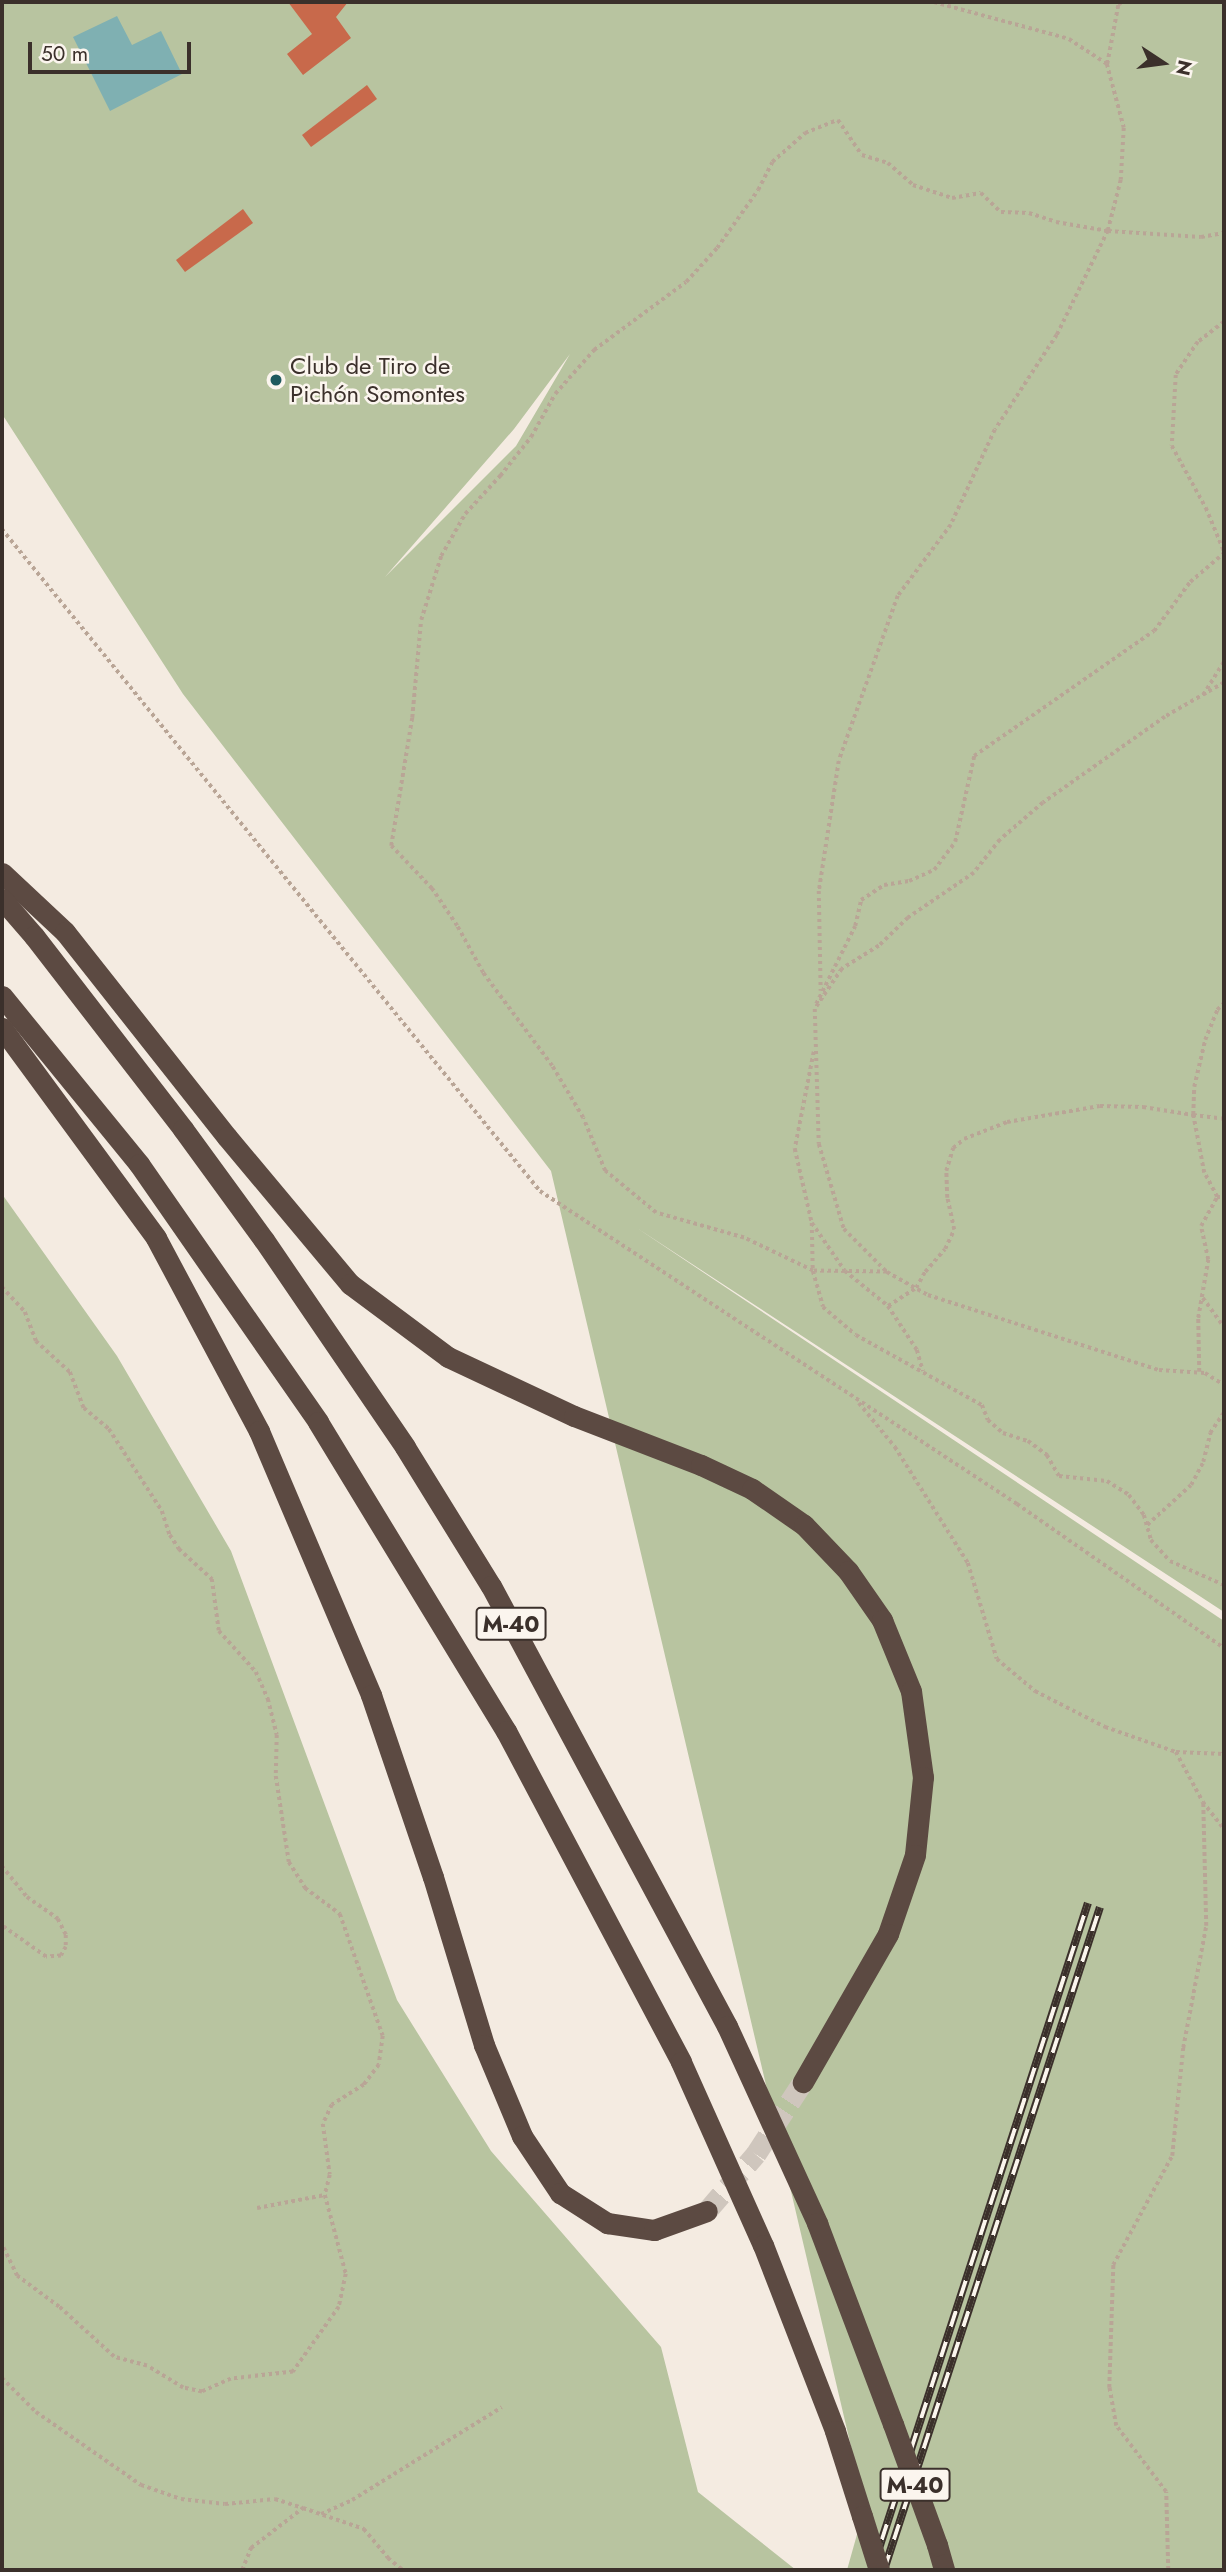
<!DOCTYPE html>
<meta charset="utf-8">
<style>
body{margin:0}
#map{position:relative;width:1226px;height:2572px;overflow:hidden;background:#f4ebe1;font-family:Jost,sans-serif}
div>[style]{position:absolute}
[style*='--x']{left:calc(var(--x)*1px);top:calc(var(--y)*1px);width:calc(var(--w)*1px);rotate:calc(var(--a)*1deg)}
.green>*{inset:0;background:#b8c4a0}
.water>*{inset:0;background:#7fb0b2}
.building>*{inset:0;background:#c8694b}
.highway-tunnel>*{height:21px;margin-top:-10.5px;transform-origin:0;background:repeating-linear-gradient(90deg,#cfc6bd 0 21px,transparent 0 31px)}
.path>*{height:3.5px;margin-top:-1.75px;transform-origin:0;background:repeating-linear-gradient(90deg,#b9a596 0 3.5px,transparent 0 7px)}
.highway>*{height:21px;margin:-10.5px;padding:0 10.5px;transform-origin:10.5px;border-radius:10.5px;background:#5c4a42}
.rail>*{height:8px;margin-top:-4px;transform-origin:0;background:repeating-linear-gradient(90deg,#fbf5ee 0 16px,#3b302b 0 32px);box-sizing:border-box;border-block:2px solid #3b302b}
.highway-bridge>*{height:21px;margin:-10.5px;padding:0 10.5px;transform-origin:10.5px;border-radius:10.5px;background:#5c4a42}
.dots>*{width:19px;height:19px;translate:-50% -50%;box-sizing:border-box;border:4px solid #fbf5ee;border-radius:50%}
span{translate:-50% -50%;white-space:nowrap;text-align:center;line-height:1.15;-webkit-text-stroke:5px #fbf5ee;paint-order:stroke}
.shield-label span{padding:2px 5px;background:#fbf5ee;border:2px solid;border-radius:5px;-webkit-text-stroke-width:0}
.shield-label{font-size:23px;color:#3b302b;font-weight:700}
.poi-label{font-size:24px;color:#3b302b}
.left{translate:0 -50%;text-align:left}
.frame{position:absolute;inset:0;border:4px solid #3b302b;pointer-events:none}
.north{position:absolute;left:1128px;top:28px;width:70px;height:70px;-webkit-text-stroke:5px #fbf5ee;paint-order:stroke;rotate:103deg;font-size:19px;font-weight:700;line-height:28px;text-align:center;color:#3b302b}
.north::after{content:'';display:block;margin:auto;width:24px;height:32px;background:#3b302b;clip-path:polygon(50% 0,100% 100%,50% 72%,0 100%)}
.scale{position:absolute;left:28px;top:42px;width:163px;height:32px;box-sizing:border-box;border:4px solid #3b302b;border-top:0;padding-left:9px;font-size:21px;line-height:24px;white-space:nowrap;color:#3b302b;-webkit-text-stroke:5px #fbf5ee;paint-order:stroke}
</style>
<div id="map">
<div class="green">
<div style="clip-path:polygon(evenodd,2px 2px,1224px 2px,1224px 1612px,637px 1228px,1224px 1621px,1224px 2570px,847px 2570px,865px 2506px,551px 1171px,183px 694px,2px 414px,2px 2px,570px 354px,516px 446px,385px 577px,514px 429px,570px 354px)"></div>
<div style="clip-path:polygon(2px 1194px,117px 1356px,231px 1551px,397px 2000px,491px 2151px,661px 2347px,698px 2492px,796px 2570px,2px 2570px)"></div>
</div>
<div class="water">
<div style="clip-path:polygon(117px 16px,132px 45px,161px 31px,182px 74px,110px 111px,73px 37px)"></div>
</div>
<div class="building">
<div style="clip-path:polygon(288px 2px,348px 2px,336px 17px,351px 38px,303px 75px,287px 54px,312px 34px)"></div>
<div style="clip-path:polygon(367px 85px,377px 99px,311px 147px,302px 135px)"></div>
<div style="clip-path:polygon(243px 209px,253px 223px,185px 272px,176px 260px)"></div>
</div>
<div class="highway-tunnel">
<div style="--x:707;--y:2211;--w:75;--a:-49.3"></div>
<div style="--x:756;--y:2154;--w:86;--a:-56.9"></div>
</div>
<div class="path">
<div style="--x:934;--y:2;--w:140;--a:15.3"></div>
<div style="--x:1069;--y:39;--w:45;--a:33.3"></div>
<div style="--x:1107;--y:64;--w:66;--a:75.1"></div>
<div style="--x:1124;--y:128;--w:52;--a:93.3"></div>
<div style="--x:1121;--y:180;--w:53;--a:104.3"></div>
<div style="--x:1108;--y:231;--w:93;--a:3.7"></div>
<div style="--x:1201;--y:237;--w:23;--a:-10"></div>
<div style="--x:1107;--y:64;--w:60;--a:-79.4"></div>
<div style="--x:1118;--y:5;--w:5;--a:-37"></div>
<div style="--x:1224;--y:322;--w:33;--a:142"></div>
<div style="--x:1198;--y:342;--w:40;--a:124"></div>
<div style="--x:1176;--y:375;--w:71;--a:93.2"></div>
<div style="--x:1172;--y:446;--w:71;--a:61.3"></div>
<div style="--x:1206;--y:508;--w:47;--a:67.3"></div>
<div style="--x:2;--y:529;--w:853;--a:50.9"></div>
<div style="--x:540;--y:1191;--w:571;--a:33.27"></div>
<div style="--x:1017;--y:1504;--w:252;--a:34.8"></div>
<div style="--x:1224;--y:683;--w:68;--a:150"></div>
<div style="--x:1165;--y:717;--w:149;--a:144.8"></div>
<div style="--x:1043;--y:803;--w:57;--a:139.3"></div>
<div style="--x:1000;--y:840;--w:42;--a:128.2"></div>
<div style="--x:974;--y:873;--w:80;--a:145.7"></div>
<div style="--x:908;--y:918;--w:40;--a:136"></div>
<div style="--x:879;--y:946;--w:44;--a:148.1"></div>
<div style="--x:842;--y:969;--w:48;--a:124"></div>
<div style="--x:815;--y:1009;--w:135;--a:88.3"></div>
<div style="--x:819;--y:1144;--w:89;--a:73.6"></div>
<div style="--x:844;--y:1229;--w:61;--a:45"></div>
<div style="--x:887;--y:1272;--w:74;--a:-179.2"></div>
<div style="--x:813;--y:1271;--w:37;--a:74"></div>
<div style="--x:823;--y:1307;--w:43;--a:40.3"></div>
<div style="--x:856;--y:1335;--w:144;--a:29.1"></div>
<div style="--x:982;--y:1405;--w:16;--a:68"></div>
<div style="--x:988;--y:1420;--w:20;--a:41"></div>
<div style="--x:1003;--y:1433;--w:26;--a:18"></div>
<div style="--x:1028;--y:1441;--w:24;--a:36"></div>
<div style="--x:1047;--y:1455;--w:24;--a:60"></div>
<div style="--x:1059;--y:1476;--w:48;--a:5.9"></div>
<div style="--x:1107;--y:1481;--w:26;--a:32"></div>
<div style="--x:1129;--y:1495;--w:25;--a:53"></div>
<div style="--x:1144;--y:1515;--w:26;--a:74"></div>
<div style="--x:1151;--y:1540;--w:28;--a:48"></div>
<div style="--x:1170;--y:1561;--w:59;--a:24"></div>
<div style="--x:1203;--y:695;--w:39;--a:-58"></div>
<div style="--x:816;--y:1004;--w:87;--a:-63.4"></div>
<div style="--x:855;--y:926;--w:27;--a:-77"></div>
<div style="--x:861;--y:900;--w:27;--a:-33"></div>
<div style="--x:884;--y:885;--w:25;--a:-9"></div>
<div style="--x:909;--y:881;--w:27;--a:-24"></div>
<div style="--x:934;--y:870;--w:35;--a:-53"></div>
<div style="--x:955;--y:842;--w:88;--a:-77.5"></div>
<div style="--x:974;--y:756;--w:219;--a:-34.8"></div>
<div style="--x:1154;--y:631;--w:61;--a:-53.7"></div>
<div style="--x:1190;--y:582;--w:45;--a:-40.5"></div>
<div style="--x:814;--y:1052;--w:99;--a:101.1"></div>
<div style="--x:795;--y:1149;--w:76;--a:77.1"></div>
<div style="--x:812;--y:1223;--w:58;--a:55.5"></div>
<div style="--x:845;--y:1271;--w:55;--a:39.1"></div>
<div style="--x:888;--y:1306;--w:53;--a:56.6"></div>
<div style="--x:917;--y:1350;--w:22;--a:74"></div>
<div style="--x:1217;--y:1197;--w:7;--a:0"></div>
<div style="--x:812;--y:1223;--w:48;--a:88.8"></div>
<div style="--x:813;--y:1271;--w:76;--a:-154.4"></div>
<div style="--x:744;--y:1238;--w:91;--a:-164.1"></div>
<div style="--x:656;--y:1213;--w:66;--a:-140.5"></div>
<div style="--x:605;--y:1171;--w:57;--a:-112.5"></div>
<div style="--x:583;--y:1118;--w:61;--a:-120.8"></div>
<div style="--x:552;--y:1066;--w:116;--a:-126.6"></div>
<div style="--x:483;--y:973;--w:54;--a:-119"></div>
<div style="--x:457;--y:926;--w:45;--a:-124"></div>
<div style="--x:432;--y:889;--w:59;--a:-133.6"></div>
<div style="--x:391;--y:846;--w:130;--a:-80.7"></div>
<div style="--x:412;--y:718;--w:98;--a:-84.8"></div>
<div style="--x:421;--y:620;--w:67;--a:-72.6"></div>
<div style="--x:441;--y:556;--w:48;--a:-60.3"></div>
<div style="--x:465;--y:514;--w:52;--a:-47.4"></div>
<div style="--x:500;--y:476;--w:50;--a:-51.5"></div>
<div style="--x:531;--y:437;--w:49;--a:-60.8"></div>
<div style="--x:555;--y:394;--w:59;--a:-48.4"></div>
<div style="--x:594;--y:350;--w:114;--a:-36.5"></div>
<div style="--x:686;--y:282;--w:46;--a:-47.6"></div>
<div style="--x:717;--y:248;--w:71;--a:-54.7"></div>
<div style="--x:758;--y:190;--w:31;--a:-63"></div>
<div style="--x:772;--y:162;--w:44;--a:-41.3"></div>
<div style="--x:805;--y:133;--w:35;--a:-22"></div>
<div style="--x:838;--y:120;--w:42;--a:55.6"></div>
<div style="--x:862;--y:155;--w:27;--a:17"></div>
<div style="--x:888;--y:163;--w:33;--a:41"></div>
<div style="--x:913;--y:185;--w:41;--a:18.4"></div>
<div style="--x:952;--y:198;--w:29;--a:-10"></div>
<div style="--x:981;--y:193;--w:28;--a:44"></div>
<div style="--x:1001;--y:212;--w:28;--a:2"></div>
<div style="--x:1029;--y:213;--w:28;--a:18"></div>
<div style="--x:1056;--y:222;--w:53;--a:9.8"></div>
<div style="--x:1108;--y:231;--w:116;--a:116.1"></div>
<div style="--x:1057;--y:335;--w:113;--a:123.1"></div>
<div style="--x:995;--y:430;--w:105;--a:114.9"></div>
<div style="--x:951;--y:525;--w:89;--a:126.7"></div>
<div style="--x:898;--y:596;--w:175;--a:109.7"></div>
<div style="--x:839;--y:761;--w:132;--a:98.7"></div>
<div style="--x:819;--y:891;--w:100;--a:88.9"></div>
<div style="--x:887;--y:1272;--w:47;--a:29.3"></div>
<div style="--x:928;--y:1295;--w:243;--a:18"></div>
<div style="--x:1159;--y:1370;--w:46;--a:3.7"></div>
<div style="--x:1205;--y:1373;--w:22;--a:32"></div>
<div style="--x:2;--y:1287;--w:34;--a:47"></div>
<div style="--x:25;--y:1312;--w:31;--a:69"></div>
<div style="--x:36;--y:1341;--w:46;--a:42.4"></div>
<div style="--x:70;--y:1372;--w:39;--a:69"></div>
<div style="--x:84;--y:1408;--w:33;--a:40"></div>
<div style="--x:109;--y:1429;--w:98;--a:57.1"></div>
<div style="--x:162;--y:1511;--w:25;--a:72"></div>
<div style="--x:170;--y:1535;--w:17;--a:57"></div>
<div style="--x:179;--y:1549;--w:45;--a:42.3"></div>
<div style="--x:212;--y:1579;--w:52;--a:82.3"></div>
<div style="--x:219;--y:1631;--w:55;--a:47.9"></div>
<div style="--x:256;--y:1672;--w:30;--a:66"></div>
<div style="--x:268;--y:1699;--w:37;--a:76"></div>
<div style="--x:277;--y:1735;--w:41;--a:91.4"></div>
<div style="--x:276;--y:1776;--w:87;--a:81.4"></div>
<div style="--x:289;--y:1862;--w:31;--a:58"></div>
<div style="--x:305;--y:1888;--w:44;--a:36.6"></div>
<div style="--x:340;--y:1914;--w:129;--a:70.6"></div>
<div style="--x:383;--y:2036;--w:29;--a:98"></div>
<div style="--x:379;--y:2065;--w:25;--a:127"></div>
<div style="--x:364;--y:2085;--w:38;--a:148"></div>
<div style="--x:332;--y:2105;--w:21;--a:115"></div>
<div style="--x:323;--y:2124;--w:51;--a:82.2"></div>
<div style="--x:330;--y:2175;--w:21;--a:104"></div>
<div style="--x:325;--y:2195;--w:82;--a:75.1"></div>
<div style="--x:346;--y:2274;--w:34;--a:102"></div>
<div style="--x:339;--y:2307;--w:80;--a:125.3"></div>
<div style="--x:293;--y:2372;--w:62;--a:173.6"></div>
<div style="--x:231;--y:2379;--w:32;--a:156"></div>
<div style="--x:202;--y:2392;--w:19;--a:-168"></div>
<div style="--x:183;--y:2388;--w:42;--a:-148.6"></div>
<div style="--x:147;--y:2366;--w:34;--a:-165"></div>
<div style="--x:114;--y:2357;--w:74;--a:-137.7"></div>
<div style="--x:59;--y:2307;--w:52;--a:-143.6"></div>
<div style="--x:17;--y:2276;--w:34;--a:-116"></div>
<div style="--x:1203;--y:1298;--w:36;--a:54"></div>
<div style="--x:888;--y:1306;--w:33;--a:-33"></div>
<div style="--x:916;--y:1288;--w:18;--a:-61"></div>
<div style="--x:925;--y:1272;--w:30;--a:-49"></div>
<div style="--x:945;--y:1249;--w:21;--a:-65"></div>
<div style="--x:954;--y:1230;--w:33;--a:-102"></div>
<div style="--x:947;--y:1198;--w:27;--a:-92"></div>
<div style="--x:946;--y:1171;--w:24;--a:-73"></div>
<div style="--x:953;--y:1148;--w:14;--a:-39"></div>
<div style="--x:964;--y:1139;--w:46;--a:-21.6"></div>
<div style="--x:1007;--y:1122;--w:94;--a:-9.8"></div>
<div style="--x:1100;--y:1106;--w:43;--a:1.3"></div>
<div style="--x:1143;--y:1107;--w:51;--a:9.1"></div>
<div style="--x:1193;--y:1115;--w:28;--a:-88"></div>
<div style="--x:1194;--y:1087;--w:48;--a:-76.8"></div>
<div style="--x:1205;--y:1040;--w:32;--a:-68"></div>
<div style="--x:1217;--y:1010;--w:10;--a:-45"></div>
<div style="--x:1199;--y:1372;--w:54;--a:-91.1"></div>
<div style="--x:1198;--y:1318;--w:59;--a:-80.2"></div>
<div style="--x:1208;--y:1260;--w:35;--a:-102"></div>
<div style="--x:1201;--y:1226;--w:33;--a:-61"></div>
<div style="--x:1217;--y:1197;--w:27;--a:-118"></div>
<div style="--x:1204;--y:1173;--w:59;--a:-100.7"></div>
<div style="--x:1193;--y:1115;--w:31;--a:7"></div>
<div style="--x:859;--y:1403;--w:57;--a:50.7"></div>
<div style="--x:895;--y:1447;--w:137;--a:57.8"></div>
<div style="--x:968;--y:1563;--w:100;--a:73.2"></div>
<div style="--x:997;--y:1659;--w:50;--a:40.1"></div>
<div style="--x:1035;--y:1691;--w:79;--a:27.2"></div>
<div style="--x:1105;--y:1727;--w:75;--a:19.4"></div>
<div style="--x:1176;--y:1752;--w:57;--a:61.6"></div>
<div style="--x:1203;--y:1802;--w:34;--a:52"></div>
<div style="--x:1147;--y:1525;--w:59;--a:-42.3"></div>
<div style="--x:1191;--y:1485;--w:26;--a:-62"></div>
<div style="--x:1203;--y:1462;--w:30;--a:-76"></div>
<div style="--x:1210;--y:1433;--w:25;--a:-56"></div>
<div style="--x:1176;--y:1752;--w:48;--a:2.4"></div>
<div style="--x:2;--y:1866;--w:40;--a:51"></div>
<div style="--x:27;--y:1897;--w:38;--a:35"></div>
<div style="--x:58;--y:1919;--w:18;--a:63"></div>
<div style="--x:66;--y:1935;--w:12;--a:90"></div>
<div style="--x:66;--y:1947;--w:10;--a:119"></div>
<div style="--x:61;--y:1956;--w:15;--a:176"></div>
<div style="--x:46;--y:1957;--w:54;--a:-144.8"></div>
<div style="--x:257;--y:2208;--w:69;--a:-10.8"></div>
<div style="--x:2;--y:2378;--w:48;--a:45"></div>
<div style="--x:36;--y:2412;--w:128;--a:34.8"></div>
<div style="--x:141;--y:2485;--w:42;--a:19.3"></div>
<div style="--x:181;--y:2499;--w:44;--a:6.5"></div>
<div style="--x:225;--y:2504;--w:50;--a:-5.7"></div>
<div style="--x:275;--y:2499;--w:29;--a:18"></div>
<div style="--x:303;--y:2508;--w:65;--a:19"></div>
<div style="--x:364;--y:2529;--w:38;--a:50"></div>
<div style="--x:388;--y:2558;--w:19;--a:39"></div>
<div style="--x:321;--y:2514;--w:34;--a:-24"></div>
<div style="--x:352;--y:2500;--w:176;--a:-31.8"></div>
<div style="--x:242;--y:2570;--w:24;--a:-68"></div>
<div style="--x:251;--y:2548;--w:66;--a:-37.6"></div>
<div style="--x:1168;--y:2570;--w:78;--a:-91.5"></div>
<div style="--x:1166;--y:2492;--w:83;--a:-127.1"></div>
<div style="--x:1116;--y:2426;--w:39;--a:-100"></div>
<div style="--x:1109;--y:2388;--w:123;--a:-88.1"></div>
<div style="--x:1113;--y:2265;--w:124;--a:-61.6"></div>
<div style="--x:1172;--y:2156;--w:109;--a:-84.2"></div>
<div style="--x:1183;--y:2048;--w:124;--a:-79.3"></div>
<div style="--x:1206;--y:1926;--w:124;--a:-91.4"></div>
</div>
<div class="highway">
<div style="--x:2;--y:873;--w:86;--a:43.1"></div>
<div style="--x:65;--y:932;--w:261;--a:51.7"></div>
<div style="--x:227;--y:1137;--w:192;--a:50.1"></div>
<div style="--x:350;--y:1284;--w:122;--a:36.7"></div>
<div style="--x:448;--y:1357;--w:139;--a:25.1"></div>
<div style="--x:574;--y:1416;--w:136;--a:21.1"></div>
<div style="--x:701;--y:1465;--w:56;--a:25.2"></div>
<div style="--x:752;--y:1489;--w:63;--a:34.7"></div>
<div style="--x:804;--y:1525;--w:64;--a:46.3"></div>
<div style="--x:848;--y:1571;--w:60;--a:55.2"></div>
<div style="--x:882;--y:1620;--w:77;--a:67.8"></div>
<div style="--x:911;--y:1691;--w:87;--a:82.1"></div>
<div style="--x:923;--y:1777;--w:78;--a:95.9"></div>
<div style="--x:915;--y:1855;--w:83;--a:108.9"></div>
<div style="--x:888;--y:1934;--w:171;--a:119.9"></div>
<div style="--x:2;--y:899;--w:49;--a:49.1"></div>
<div style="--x:34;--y:936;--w:244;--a:52.3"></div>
<div style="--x:183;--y:1129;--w:137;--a:53.9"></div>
<div style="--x:264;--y:1240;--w:250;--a:55.7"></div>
<div style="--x:405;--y:1447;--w:163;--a:58.3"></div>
<div style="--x:491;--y:1586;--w:499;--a:61.8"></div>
<div style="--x:727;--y:2026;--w:217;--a:65.4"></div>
<div style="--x:817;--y:2223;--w:215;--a:69.3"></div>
<div style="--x:2;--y:996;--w:217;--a:50.8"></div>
<div style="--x:139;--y:1164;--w:314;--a:55.2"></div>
<div style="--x:318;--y:1422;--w:362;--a:58.7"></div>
<div style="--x:506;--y:1731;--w:374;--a:62.1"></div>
<div style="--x:681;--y:2062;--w:201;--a:65.9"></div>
<div style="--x:763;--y:2245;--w:199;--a:68.8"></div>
<div style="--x:835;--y:2431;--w:89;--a:72.4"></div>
<div style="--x:2;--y:1028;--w:260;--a:53.7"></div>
<div style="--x:156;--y:1238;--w:219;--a:61.9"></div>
<div style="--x:259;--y:1431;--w:287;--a:67"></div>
<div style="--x:371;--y:1695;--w:192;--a:71.2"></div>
<div style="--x:433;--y:1877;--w:176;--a:73.1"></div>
<div style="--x:484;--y:2045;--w:99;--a:67.3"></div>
<div style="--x:522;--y:2136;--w:69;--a:56.3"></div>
<div style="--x:560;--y:2193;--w:56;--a:32.6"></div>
<div style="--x:607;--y:2223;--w:48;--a:8.5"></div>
<div style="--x:654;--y:2230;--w:56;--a:-19.7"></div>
<div style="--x:937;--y:2545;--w:26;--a:74"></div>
</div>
<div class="rail">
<div style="--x:872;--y:2570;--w:701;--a:-72.06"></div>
<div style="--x:884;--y:2570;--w:697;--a:-71.95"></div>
</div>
<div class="highway-bridge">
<div style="--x:893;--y:2424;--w:129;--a:70"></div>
<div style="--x:862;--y:2516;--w:57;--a:72.5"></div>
</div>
<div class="dots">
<div style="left:276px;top:380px;background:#1f5a5e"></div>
</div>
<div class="shield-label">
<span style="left:511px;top:1624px">M-40</span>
<span style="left:915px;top:2485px">M-40</span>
</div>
<div class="poi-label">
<span class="left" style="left:290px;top:380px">Club de Tiro de<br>Pichón Somontes</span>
</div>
<div class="frame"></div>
<div class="north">N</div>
<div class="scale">50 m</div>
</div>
